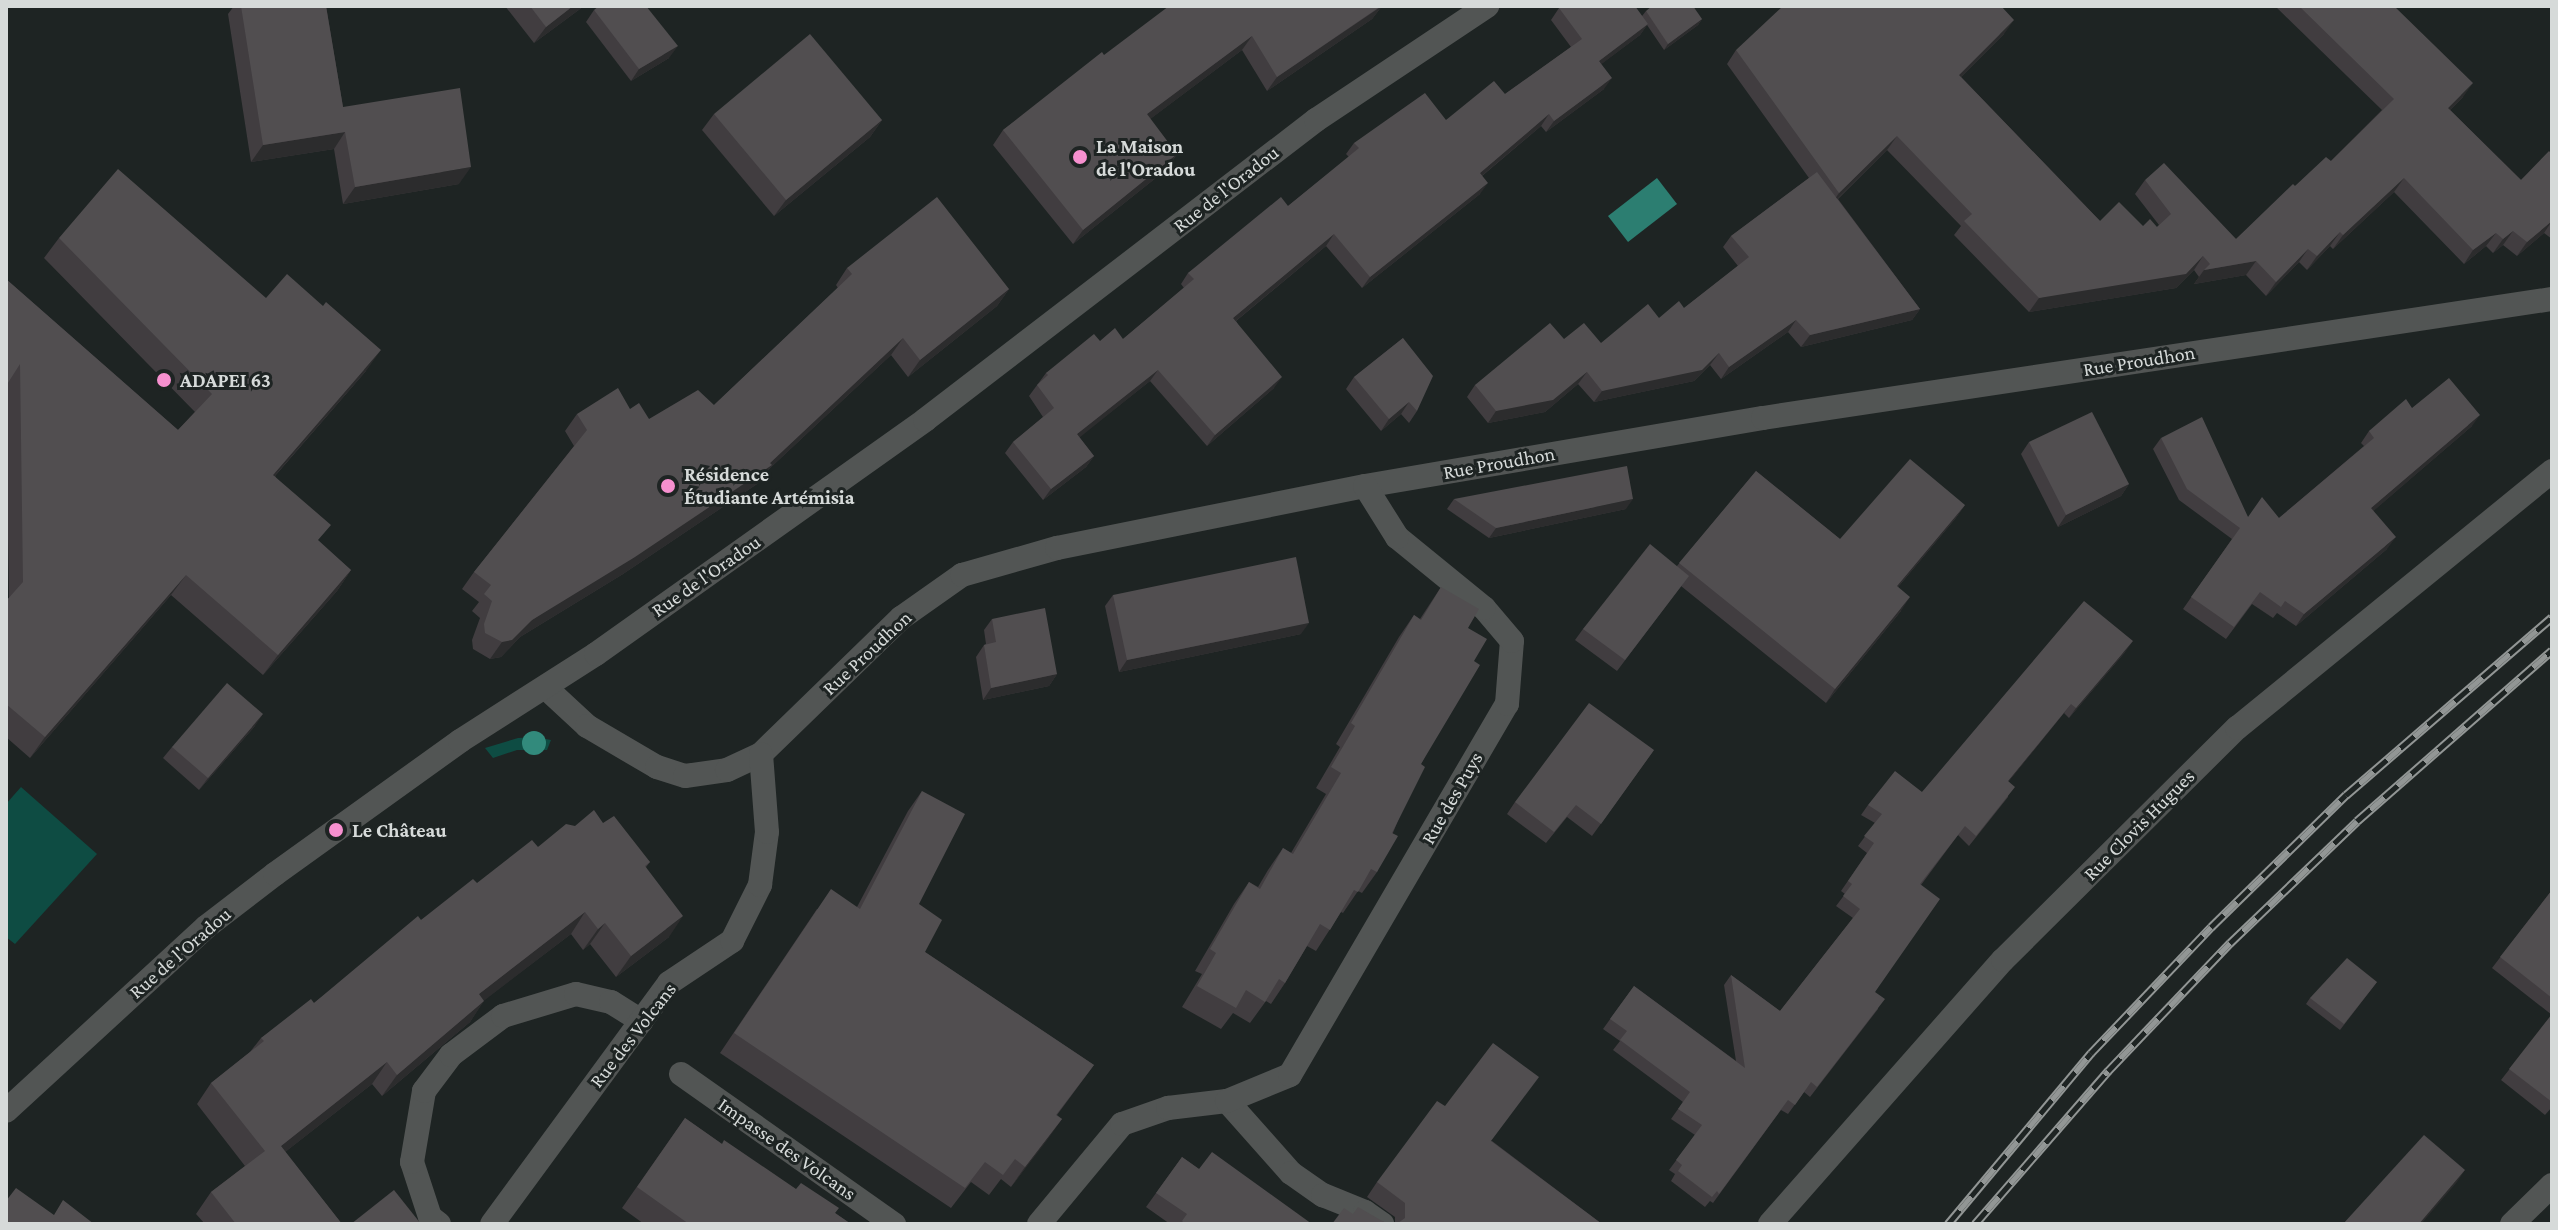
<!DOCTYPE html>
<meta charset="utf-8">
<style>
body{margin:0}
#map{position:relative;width:2558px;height:1230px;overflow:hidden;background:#1e2423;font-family:"Crimson Pro",serif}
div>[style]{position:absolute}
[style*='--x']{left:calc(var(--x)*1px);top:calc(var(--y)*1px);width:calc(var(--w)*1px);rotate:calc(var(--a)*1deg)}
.green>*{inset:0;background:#0e4c43}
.water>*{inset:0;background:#2c7e71}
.minor>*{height:24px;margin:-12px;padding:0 12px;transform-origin:12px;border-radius:12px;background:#525554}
.rail>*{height:9px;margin-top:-4.5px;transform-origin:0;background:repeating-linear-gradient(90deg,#1e2423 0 18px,#929695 0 36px);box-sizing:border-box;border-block:2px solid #929695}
.trees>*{width:24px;height:24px;margin:-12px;border-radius:50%;background:#328a7c}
.wall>*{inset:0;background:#413d40}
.shaded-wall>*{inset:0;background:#2c2c2d}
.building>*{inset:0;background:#514e50}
.dots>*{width:22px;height:22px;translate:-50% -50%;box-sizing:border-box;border:4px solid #1e2423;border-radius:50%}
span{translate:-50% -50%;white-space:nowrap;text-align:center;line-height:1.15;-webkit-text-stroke:6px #1e2423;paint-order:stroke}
.poi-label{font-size:20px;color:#d6dad9;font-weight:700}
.left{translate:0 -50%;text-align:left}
.street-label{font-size:20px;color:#d6dad9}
.frame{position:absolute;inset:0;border:8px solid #d6dad9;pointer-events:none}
</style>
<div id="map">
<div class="green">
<div style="clip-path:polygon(535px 737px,551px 740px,547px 750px,517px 750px,493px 758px,485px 748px,518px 738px)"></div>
<div style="clip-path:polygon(21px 787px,97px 854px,15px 944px,6px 937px,6px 804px)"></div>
</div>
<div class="water">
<div style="clip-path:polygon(1657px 178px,1677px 204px,1628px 242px,1608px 216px)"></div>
</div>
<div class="minor">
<div style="--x:546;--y:688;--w:56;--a:42.8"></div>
<div style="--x:587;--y:726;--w:81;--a:30.4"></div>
<div style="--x:657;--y:767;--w:29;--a:18"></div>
<div style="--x:685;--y:776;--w:42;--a:-8.1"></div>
<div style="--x:727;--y:770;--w:38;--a:-25"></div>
<div style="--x:761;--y:754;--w:195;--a:-44.2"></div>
<div style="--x:901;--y:618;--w:75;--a:-35.2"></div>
<div style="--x:962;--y:575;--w:99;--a:-15.9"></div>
<div style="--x:1057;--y:548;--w:314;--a:-11.4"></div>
<div style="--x:1365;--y:486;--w:404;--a:-9.7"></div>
<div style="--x:1763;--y:418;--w:798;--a:-8.58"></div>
<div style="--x:681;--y:1074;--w:261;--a:35.2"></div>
<div style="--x:1227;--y:1101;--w:96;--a:48.4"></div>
<div style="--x:1291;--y:1173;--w:39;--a:35"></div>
<div style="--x:1323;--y:1195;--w:45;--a:22"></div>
<div style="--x:1365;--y:1212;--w:21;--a:35"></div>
<div style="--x:6;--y:1111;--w:272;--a:-42.6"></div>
<div style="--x:206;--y:927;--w:87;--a:-37.5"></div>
<div style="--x:275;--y:874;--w:228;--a:-35.7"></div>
<div style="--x:460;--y:741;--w:161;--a:-32.6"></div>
<div style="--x:596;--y:654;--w:404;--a:-35.4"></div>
<div style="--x:925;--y:420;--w:493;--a:-37.5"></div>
<div style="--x:1316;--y:120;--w:206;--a:-33.7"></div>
<div style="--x:439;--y:1224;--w:11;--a:-142"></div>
<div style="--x:430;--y:1217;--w:58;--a:-108.1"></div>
<div style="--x:412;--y:1162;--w:72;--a:-80.4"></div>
<div style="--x:424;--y:1091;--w:45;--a:-53.1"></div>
<div style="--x:451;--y:1055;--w:65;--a:-36.9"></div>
<div style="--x:503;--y:1016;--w:76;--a:-16.8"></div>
<div style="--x:576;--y:994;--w:36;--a:13"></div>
<div style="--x:611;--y:1002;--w:36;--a:32"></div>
<div style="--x:492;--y:1224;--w:299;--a:-53.7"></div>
<div style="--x:669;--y:983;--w:76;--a:-33.7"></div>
<div style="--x:732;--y:941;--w:63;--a:-63.4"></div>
<div style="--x:760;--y:885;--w:53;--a:-82.5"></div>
<div style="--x:767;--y:832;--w:78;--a:-94.4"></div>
<div style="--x:1039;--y:1224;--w:130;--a:-50.3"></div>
<div style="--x:1122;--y:1124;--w:49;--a:-19.2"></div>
<div style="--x:1168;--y:1108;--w:59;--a:-6.8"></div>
<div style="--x:1227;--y:1101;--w:68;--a:-22.4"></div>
<div style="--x:1290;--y:1075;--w:430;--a:-59.7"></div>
<div style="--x:1507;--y:704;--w:63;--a:-85.5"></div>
<div style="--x:1512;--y:641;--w:43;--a:-130.3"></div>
<div style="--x:1484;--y:608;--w:112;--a:-140.8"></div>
<div style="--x:1397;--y:537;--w:60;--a:-122.1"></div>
<div style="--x:1770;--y:1224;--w:352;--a:-48.6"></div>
<div style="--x:2003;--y:960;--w:330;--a:-44.8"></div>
<div style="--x:2237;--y:728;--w:407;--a:-39.2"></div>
<div style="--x:2512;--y:1224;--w:56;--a:-44.3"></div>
</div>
<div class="rail">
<div style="--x:1948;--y:1224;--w:223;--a:-50.1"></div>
<div style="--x:2091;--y:1053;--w:174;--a:-46.4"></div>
<div style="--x:2211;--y:927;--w:189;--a:-44.4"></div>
<div style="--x:2346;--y:795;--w:272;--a:-40.8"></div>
<div style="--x:1975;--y:1224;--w:203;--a:-49"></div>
<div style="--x:2108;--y:1071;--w:177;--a:-46.4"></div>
<div style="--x:2230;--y:943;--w:176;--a:-43.8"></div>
<div style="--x:2357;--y:821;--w:259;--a:-41.2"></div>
</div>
<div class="trees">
<div style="left:534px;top:743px"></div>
</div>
<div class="wall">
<div style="clip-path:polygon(234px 6px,326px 6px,343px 107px,459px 184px,343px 204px,334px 149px,251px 162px,228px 14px)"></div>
<div style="clip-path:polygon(505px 6px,584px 6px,534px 43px)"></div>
<div style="clip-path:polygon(1382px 6px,1372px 19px,1267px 91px,1242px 50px,1150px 119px,1177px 154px,1167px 169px,1073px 244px,993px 145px,1003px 130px,1104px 55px)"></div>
<div style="clip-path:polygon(2275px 6px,2394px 6px,2463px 97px,2450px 110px,2521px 180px,2552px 154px,2552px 239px,2544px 233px,2517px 256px,2503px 245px,2493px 253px,2486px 246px,2464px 264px,2394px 192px,2333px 249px,2330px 246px,2307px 270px,2299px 262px,2266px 296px,2246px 275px,2194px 284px,2199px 277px,2194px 270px,2176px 288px,2029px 312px,1954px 235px,1961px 226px,1887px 150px,1838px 199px,1920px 309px,1912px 320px,1801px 347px,1788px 332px,1721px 379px,1710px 365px,1694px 381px,1594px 402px,1578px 384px,1545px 412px,1488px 423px,1467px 397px,1475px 385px,1564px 339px,1601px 343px,1659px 318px,1684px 308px,1738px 266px,1723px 247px,1731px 236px,1809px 178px,1727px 64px,1736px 50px,2004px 34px,1961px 77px,2100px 221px,2143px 226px,2157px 227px,2159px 225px,2135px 194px,2145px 180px,2236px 239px,2295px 186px,2331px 161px,2382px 110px)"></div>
<div style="clip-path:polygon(1559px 8px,1642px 16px,1646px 11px,1702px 19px,1698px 25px,1664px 50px,1647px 25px,1640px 35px,1601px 64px,1604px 89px,1546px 132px,1541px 126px,1482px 176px,1480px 194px,1362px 288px,1326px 246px,1236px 321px,1274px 388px,1207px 446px,1150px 381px,1079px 437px,1094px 456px,1086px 467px,1043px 500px,1005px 453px,1013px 442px,1043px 417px,1029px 396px,1046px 373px,1100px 341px,1123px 339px,1184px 288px,1181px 284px,1188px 273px,1288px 206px,1349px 157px,1346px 154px,1354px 143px,1446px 120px,1505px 94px,1571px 47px,1551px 20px)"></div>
<div style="clip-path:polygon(594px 10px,669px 58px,631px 81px,586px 22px)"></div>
<div style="clip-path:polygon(714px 114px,882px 120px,870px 137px,774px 216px,702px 130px)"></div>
<div style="clip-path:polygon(59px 238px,266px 298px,366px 371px,275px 476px,319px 542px,351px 570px,337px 591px,263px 675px,171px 595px,30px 758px,6px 737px,6px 601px,9px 598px,6px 417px,6px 279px,178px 430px,195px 412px,44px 258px)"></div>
<div style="clip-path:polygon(847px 268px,1009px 289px,997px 306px,908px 377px,891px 355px,768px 470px,760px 482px,623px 574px,520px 637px,501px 657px,490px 659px,473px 649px,472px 640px,480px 618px,472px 611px,479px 602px,462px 589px,474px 572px,574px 446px,565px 431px,577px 414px,630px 409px,649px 419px,714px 405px,838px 288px,836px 285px)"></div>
<div style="clip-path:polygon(1403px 338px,1417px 411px,1409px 423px,1401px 414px,1381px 431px,1346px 389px,1354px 377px)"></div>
<div style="clip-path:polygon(2412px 408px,2472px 426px,2373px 511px,2387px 549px,2296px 626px,2277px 613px,2273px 618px,2252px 604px,2226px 639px,2183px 609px,2232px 539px,2179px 500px,2153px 449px,2161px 438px,2248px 517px,2279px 518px,2364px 446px,2361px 443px,2369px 431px)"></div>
<div style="clip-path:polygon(2029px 442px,2129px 484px,2121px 496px,2058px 527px,2021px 454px)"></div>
<div style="clip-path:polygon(1756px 471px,1840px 539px,1965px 505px,1955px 519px,1898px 587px,1901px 611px,1826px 703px,1681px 586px,1617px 671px,1575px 640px,1583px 629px,1677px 566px)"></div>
<div style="clip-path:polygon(1454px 499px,1626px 509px,1489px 538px,1447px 509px)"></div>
<div style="clip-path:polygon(1441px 587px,1468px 628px,1474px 661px,1421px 764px,1377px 872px,1362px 893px,1358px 891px,1343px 913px,1341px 912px,1316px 951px,1307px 946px,1285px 983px,1271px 1004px,1266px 1001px,1250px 1023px,1233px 1013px,1221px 1029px,1182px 1007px,1202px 974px,1195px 971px,1234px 904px,1249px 882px,1258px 887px,1268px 870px,1283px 848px,1291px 853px,1326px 794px,1316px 788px,1340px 747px,1336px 744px,1399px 637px,1414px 615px,1420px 619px)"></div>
<div style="clip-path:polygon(1113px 595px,1301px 634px,1119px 672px,1105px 606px)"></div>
<div style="clip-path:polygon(992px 619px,1057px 674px,1049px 686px,983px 700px,976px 657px,984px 645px,986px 644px,984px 630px)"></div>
<div style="clip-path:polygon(2126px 651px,2069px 718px,2064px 713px,2008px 782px,2008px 797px,1969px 846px,1958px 835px,1921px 885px,1875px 992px,1878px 1009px,1810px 1097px,1804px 1092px,1788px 1114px,1781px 1110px,1713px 1203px,1710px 1201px,1705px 1207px,1671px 1181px,1675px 1174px,1669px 1170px,1695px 1135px,1671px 1119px,1683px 1102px,1613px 1050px,1620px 1041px,1603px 1029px,1634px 986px,1736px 1061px,1724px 985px,1731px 975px,1780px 1011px,1853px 918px,1836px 906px,1845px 894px,1841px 891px,1867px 853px,1858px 846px,1875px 823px,1861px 815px,1868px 805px,1922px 792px)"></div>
<div style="clip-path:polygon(255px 726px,199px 790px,163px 758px,172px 747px)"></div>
<div style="clip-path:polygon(1654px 750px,1592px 836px,1567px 817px,1546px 843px,1507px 814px,1515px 802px)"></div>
<div style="clip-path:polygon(922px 791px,919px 904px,925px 952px,1094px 1065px,1057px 1115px,1062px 1119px,1011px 1187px,1001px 1179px,989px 1195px,971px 1182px,951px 1208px,720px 1053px,817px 909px,857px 907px,908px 811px)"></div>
<div style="clip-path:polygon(603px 823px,650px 862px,646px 867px,669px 937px,616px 977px,590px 944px,583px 950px,571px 934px,484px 1000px,470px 1022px,382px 1096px,372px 1084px,285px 1152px,342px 1224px,205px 1224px,196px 1214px,211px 1192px,245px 1166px,197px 1104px,211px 1083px,250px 1052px,261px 1038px,314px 1003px,421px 920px,538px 847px,575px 826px)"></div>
<div style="clip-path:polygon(2552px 890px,2552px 1107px,2545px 1115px,2501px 1080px,2552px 1015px,2492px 968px)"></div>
<div style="clip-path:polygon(2377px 982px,2340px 1030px,2306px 1004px,2310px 998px)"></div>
<div style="clip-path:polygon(685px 1118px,722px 1144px,835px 1213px,851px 1224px,644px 1224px,622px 1208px)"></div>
<div style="clip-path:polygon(1492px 1141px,1602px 1224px,1332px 1224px,1353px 1214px,1384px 1222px,1395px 1223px,1395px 1217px,1367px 1197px,1377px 1182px)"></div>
<div style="clip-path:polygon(1182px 1157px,1199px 1169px,1312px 1224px,1170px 1224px,1146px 1207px)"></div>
</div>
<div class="shaded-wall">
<div style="clip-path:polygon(573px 6px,584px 6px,534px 43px,546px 27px)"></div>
<div style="clip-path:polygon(1382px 6px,1372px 19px,1267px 91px,1277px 77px)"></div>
<div style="clip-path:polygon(1702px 19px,1698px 25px,1664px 50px,1668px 44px)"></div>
<div style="clip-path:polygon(2014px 20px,2004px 34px,1949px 89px,1959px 75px)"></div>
<div style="clip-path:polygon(1648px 24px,1640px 35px,1591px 72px,1599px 61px)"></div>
<div style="clip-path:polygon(1252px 36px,1242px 50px,1137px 129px,1147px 114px)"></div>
<div style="clip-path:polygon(678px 46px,669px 58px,631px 81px,639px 69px)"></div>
<div style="clip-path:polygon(1612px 78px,1604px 89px,1546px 132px,1554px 121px)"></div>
<div style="clip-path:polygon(2473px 83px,2463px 97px,2438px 122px,2448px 108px)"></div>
<div style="clip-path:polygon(1549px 114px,1541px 126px,1472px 184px,1480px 173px)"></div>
<div style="clip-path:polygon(882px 120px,870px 137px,774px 216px,786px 200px)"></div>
<div style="clip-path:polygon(345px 132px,334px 149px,251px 162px,263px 145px)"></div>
<div style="clip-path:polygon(1897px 136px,1887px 150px,1830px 206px,1839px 193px)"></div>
<div style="clip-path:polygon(1177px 154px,1167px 169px,1073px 244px,1083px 230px)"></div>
<div style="clip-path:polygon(471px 167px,459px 184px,343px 204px,355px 187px)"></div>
<div style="clip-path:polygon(2404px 178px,2394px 192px,2333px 249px,2343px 235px)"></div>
<div style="clip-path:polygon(1488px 183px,1480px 194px,1362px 288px,1370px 277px)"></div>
<div style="clip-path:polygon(2552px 221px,2544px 233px,2517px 256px,2527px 242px)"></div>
<div style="clip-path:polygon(2513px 231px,2503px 245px,2493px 253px,2503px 239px)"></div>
<div style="clip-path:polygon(2340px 232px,2330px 246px,2307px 270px,2317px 256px)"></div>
<div style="clip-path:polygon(2496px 233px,2486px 246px,2464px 264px,2473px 250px)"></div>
<div style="clip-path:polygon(1334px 234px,1326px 246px,1226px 329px,1233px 318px)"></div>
<div style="clip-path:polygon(2308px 249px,2299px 262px,2266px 296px,2276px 282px)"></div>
<div style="clip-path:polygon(2203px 256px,2194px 270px,2176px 288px,2029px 312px,2039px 298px)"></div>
<div style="clip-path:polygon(2256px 261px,2246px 275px,2194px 284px,2204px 270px)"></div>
<div style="clip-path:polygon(1009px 289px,997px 306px,908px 377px,920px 360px)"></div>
<div style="clip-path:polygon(1920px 309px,1912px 320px,1801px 347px,1810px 335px)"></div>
<div style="clip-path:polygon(1796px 320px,1788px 332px,1721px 379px,1729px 367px)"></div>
<div style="clip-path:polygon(903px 338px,891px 355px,768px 470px,760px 482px,623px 574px,520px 637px,501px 657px,490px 659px,502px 642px,532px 620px,770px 463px)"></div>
<div style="clip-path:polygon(381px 350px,366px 371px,258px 495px,273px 475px)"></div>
<div style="clip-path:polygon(1719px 353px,1710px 365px,1694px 381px,1594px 402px,1602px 391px)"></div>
<div style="clip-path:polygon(1158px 370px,1150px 381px,1069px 446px,1077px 434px)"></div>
<div style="clip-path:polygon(1587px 372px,1578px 384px,1545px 412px,1488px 423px,1496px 411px)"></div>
<div style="clip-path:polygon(1282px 377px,1274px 388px,1207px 446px,1215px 435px)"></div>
<div style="clip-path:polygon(1409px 402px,1401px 414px,1381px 431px,1389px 419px)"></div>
<div style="clip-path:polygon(2480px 415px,2472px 426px,2363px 520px,2371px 508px)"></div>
<div style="clip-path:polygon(1094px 456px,1086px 467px,1043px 500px,1051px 489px)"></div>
<div style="clip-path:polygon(2129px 484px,2121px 496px,2058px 527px,2066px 515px)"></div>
<div style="clip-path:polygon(1633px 499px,1626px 509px,1489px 538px,1496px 528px)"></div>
<div style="clip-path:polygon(1965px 505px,1955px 519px,1887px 600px,1897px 586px)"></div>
<div style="clip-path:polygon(2396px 537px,2387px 549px,2296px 626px,2304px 614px)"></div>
<div style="clip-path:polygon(351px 570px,337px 591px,263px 675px,278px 655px)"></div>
<div style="clip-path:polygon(186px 575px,171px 595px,30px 758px,45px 737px)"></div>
<div style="clip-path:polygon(1910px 597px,1901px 611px,1826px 703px,1835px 689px)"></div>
<div style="clip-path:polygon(1309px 623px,1301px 634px,1119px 672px,1127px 660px)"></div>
<div style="clip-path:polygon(2133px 641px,2126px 651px,2069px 718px,2076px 708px)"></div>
<div style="clip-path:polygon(1057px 674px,1049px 686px,983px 700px,991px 688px)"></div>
<div style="clip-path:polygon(2071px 704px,2064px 713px,2001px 791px,2008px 781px)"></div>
<div style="clip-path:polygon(263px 714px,255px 726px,199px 790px,208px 778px)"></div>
<div style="clip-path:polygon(585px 912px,571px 934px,464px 1016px,479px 994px)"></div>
<div style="clip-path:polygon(683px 916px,669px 937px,616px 977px,631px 956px)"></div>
<div style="clip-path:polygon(605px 923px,590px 944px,583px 950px,598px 929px)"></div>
<div style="clip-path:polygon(484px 1001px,470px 1022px,382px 1096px,397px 1075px)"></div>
<div style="clip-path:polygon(387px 1062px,372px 1084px,266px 1167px,281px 1146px)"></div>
<div style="clip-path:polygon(1062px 1119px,1048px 1139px,1011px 1187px,1025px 1167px)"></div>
<div style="clip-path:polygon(2465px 1170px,2457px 1182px,2421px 1224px,2419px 1224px)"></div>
</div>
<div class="building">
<div style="clip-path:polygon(241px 6px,326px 6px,343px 107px,460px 88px,471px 167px,355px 187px,345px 132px,263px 145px)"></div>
<div style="clip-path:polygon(530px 6px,573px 6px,546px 27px)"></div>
<div style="clip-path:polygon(599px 6px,646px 6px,678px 46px,639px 69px,594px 10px)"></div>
<div style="clip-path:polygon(1169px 6px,1381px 6px,1277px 77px,1252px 36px,1147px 114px,1177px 154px,1083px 230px,1003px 130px,1102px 52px,1104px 55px)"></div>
<div style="clip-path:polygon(1562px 6px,1635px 6px,1648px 24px,1599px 61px,1612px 78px,1554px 121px,1549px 114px,1480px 173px,1488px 183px,1370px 277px,1334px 234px,1233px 318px,1282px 377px,1215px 435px,1158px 370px,1077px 434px,1094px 456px,1051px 489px,1013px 442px,1054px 408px,1037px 385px,1048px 375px,1046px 373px,1094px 334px,1100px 341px,1115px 328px,1123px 339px,1194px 279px,1188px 273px,1281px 197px,1288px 206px,1359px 148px,1354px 143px,1425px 93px,1446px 120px,1494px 81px,1505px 94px,1582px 39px,1559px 8px)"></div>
<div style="clip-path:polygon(1652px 6px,1693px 6px,1702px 19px,1668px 44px,1646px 11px)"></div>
<div style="clip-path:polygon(1783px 6px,2001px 6px,2014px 20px,1959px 75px,2100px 221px,2119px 202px,2143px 226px,2150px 219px,2157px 227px,2171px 214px,2145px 180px,2164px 163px,2236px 239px,2293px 184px,2295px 186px,2326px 157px,2331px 161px,2394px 99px,2299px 6px,2394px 6px,2473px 83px,2448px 108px,2521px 180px,2549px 151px,2552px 154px,2552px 221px,2527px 242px,2513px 231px,2503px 239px,2496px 233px,2473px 250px,2404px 178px,2343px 235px,2340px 232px,2317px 256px,2308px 249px,2276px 282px,2256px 261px,2204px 270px,2210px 264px,2203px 256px,2186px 274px,2039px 298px,1964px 221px,1972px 214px,1897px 136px,1839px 193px,1736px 50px)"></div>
<div style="clip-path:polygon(810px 34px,882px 120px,786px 200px,714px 114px)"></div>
<div style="clip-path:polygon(118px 169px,266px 298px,287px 274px,323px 306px,326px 302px,381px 350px,273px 475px,331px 525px,318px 540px,351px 570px,278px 655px,186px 575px,45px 737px,6px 704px,6px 601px,23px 582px,20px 364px,6px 386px,6px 279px,178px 430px,212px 394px,59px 238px)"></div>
<div style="clip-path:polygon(1817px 172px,1920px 309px,1810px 335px,1796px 320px,1729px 367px,1719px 353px,1702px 370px,1602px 391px,1587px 372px,1553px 400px,1496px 411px,1475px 385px,1550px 323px,1564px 339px,1584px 323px,1601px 343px,1648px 304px,1659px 318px,1679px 301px,1684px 308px,1749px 257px,1731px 236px)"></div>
<div style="clip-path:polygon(937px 197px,1009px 289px,920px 360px,903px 338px,770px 463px,772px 465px,635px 557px,532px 620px,512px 640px,502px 642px,485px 633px,484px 624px,492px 601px,484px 594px,491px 585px,474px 572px,587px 430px,577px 414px,618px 388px,630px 409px,639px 403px,649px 419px,698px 390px,714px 405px,852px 274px,847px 268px)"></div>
<div style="clip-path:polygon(1403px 338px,1433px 376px,1417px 411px,1409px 402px,1389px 419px,1354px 377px)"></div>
<div style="clip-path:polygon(2449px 378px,2480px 415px,2371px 508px,2396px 537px,2304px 614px,2285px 601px,2281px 607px,2260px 592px,2234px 627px,2191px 597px,2240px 528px,2187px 489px,2161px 438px,2202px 417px,2248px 517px,2262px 497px,2279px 518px,2374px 438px,2369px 431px,2406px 399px,2412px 408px)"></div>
<div style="clip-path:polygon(2092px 412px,2129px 484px,2066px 515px,2029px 442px)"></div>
<div style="clip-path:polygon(1910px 459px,1965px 505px,1897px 586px,1910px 597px,1835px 689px,1679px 563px,1756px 471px,1840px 539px)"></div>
<div style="clip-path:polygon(1627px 466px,1633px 499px,1496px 528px,1454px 499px)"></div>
<div style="clip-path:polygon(1650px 544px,1689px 576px,1625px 660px,1583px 629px)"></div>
<div style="clip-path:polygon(1296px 557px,1309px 623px,1127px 660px,1113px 595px)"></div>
<div style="clip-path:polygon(1441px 587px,1479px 609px,1468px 628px,1487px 639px,1474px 661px,1480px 665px,1421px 764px,1425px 767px,1392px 833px,1398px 836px,1377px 872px,1371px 869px,1358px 892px,1354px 890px,1330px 930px,1320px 924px,1285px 983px,1279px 979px,1265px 1002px,1246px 990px,1236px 1008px,1197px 986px,1216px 953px,1210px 949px,1249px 882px,1260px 889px,1283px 848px,1293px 854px,1341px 773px,1331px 767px,1355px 726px,1351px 723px,1414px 615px,1421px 620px)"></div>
<div style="clip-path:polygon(2084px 601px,2133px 641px,2076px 708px,2071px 704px,2008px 781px,2015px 787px,1976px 836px,1965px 826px,1920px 884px,1940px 899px,1875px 992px,1885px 999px,1817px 1087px,1811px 1082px,1795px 1105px,1788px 1100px,1719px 1194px,1717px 1191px,1712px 1197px,1678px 1171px,1682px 1165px,1676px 1160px,1702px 1125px,1678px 1109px,1690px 1092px,1620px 1040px,1627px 1031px,1610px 1019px,1634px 986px,1745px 1068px,1731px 975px,1780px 1011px,1860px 909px,1843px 896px,1852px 884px,1848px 881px,1874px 843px,1864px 836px,1882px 814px,1868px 805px,1895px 771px,1922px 792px)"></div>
<div style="clip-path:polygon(1045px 608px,1057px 674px,991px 688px,984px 645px,996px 642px,992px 619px)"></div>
<div style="clip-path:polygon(227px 683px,263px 714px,208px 778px,172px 747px)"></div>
<div style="clip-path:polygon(1589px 703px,1654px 750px,1601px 824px,1576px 805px,1554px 832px,1515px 802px)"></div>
<div style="clip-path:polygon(922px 791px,965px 814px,919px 904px,942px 920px,925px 952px,1094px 1065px,1056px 1115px,1062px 1119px,1025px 1167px,1015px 1159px,1003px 1175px,985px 1162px,965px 1188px,734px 1033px,831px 889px,860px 909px)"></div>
<div style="clip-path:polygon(594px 810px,603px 823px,614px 816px,650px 862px,645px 866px,683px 916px,631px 956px,605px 923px,598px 929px,585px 912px,479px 994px,484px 1001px,397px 1075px,387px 1062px,281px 1146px,342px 1224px,236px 1224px,211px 1192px,265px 1151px,211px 1083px,264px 1041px,261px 1038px,311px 999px,314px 1003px,418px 916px,421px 920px,473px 879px,477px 883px,532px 840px,538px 847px,566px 824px,575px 826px)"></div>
<div style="clip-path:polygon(2552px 890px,2552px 998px,2500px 957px)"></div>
<div style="clip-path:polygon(2347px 958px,2377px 982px,2344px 1024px,2310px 998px)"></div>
<div style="clip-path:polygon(2552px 1014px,2552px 1102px,2509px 1069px)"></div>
<div style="clip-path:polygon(1493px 1043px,1539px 1077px,1491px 1141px,1602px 1224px,1332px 1224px,1344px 1208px,1353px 1214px,1358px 1207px,1384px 1222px,1398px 1223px,1405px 1218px,1405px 1203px,1377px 1182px,1437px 1101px,1445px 1106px)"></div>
<div style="clip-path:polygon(685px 1118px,722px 1144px,724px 1140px,796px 1189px,801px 1183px,839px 1208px,835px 1213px,851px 1224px,689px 1224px,637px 1187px)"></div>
<div style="clip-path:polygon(2424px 1135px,2465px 1170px,2419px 1224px,2343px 1224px)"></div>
<div style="clip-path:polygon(1212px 1152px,1312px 1224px,1185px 1224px,1182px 1221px,1187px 1214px,1156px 1193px,1182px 1157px,1199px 1169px)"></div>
<div style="clip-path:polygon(16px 1188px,54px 1215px,63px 1200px,94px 1224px,6px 1224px,6px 1201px)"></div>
<div style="clip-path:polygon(394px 1190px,421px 1224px,351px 1224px)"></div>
</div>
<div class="dots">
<div style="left:1080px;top:157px;background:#f690cf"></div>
<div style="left:164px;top:380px;background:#f690cf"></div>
<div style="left:668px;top:486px;background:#f690cf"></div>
<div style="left:336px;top:830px;background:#f690cf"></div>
</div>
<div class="poi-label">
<span class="left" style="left:1096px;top:158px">La Maison<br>de l'Oradou</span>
<span class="left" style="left:180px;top:380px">ADAPEI 63</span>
<span class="left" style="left:684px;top:486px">Résidence<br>Étudiante Artémisia</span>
<span class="left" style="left:352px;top:830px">Le Château</span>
</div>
<div class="street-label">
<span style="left:1226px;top:189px;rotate:-38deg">Rue de l'Oradou</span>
<span style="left:2139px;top:361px;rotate:-9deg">Rue Proudhon</span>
<span style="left:1499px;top:463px;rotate:-10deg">Rue Proudhon</span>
<span style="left:706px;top:576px;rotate:-35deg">Rue de l'Oradou</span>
<span style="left:867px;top:653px;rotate:-43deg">Rue Proudhon</span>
<span style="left:1452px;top:798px;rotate:-60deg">Rue des Puys</span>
<span style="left:2139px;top:825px;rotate:-45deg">Rue Clovis Hugues</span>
<span style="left:180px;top:953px;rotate:-41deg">Rue de l'Oradou</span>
<span style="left:633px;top:1035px;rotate:-52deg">Rue des Volcans</span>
<span style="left:787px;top:1149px;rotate:35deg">Impasse des Volcans</span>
</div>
<div class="frame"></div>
</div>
